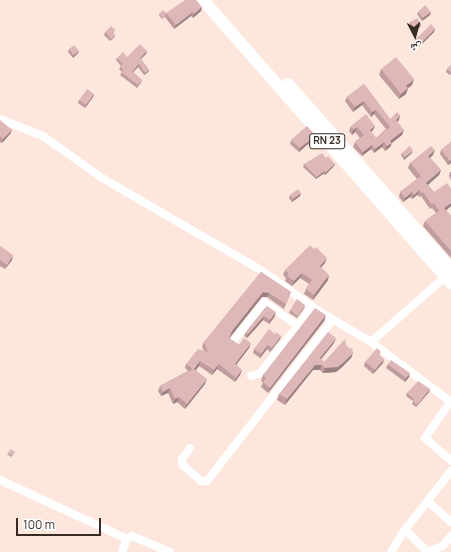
<!DOCTYPE html>
<meta charset="utf-8">
<style>
body{margin:0}
#map{position:relative;width:451px;height:552px;overflow:hidden;background:#fde7dd;font-family:Manrope,"Noto Naskh Arabic",sans-serif}
div>[style]{position:absolute}
[style*='--x']{left:calc(var(--x)*1px);top:calc(var(--y)*1px);width:calc(var(--w)*1px);rotate:calc(var(--a)*1deg)}
.minor>*{height:8px;margin:-4px;padding:0 4px;transform-origin:4px;border-radius:4px;background:#fff}
.highway>*{height:12px;margin:-6px;padding:0 6px;transform-origin:6px;border-radius:6px;background:#fff}
.wall>*{inset:0;background:#bf9d9e}
.shaded-wall>*{inset:0;background:#9b8081}
.building>*{inset:0;background:#deb7b8}
span{translate:-50% -50%;white-space:nowrap;text-align:center;line-height:1.15;-webkit-text-stroke:3px #fff;paint-order:stroke}
.shield-label span{padding:1px 3px;background:#fff;border:1px solid;border-radius:3px;-webkit-text-stroke-width:0}
.shield-label{font-size:10px;color:#382b24;font-weight:700}
.north{position:absolute;left:395px;top:16px;width:40px;height:40px;-webkit-text-stroke:3px #fff;paint-order:stroke;rotate:174deg;font-size:11px;font-weight:700;line-height:16px;text-align:center;color:#382b24}
.north::after{content:'';display:block;margin:auto;width:14px;height:18px;background:#382b24;clip-path:polygon(50% 0,100% 100%,50% 72%,0 100%)}
.scale{position:absolute;left:16px;top:518px;width:85px;height:18px;box-sizing:border-box;border:2px solid #382b24;border-top:0;padding-left:5px;font-size:12px;line-height:14px;white-space:nowrap;color:#382b24;-webkit-text-stroke:3px #fff;paint-order:stroke}
</style>
<div id="map">
<div class="minor">
<div style="--x:0;--y:119;--w:46;--a:21.6"></div>
<div style="--x:43;--y:136;--w:72;--a:35.4"></div>
<div style="--x:102;--y:178;--w:184;--a:30.1"></div>
<div style="--x:261;--y:270;--w:69;--a:35.5"></div>
<div style="--x:317;--y:310;--w:63;--a:30.7"></div>
<div style="--x:371;--y:342;--w:100;--a:36.9"></div>
<div style="--x:235;--y:339;--w:47;--a:-51.9"></div>
<div style="--x:264;--y:302;--w:42;--a:35.2"></div>
<div style="--x:298;--y:326;--w:24;--a:-55"></div>
<div style="--x:371;--y:342;--w:100;--a:-41.3"></div>
<div style="--x:251;--y:376;--w:9;--a:-18"></div>
<div style="--x:260;--y:373;--w:60;--a:-51"></div>
<div style="--x:450;--y:402;--w:44;--a:124.8"></div>
<div style="--x:425;--y:438;--w:35;--a:41"></div>
<div style="--x:190;--y:448;--w:14;--a:126"></div>
<div style="--x:182;--y:459;--w:6;--a:81"></div>
<div style="--x:183;--y:465;--w:24;--a:42"></div>
<div style="--x:201;--y:481;--w:6;--a:0"></div>
<div style="--x:207;--y:481;--w:205;--a:-52.1"></div>
<div style="--x:0;--y:480;--w:140;--a:24.9"></div>
<div style="--x:427;--y:501;--w:32;--a:41"></div>
<div style="--x:405;--y:530;--w:32;--a:44"></div>
<div style="--x:122;--y:552;--w:14;--a:-69"></div>
<div style="--x:127;--y:539;--w:6;--a:-31"></div>
<div style="--x:132;--y:536;--w:41;--a:22.8"></div>
<div style="--x:391;--y:552;--w:26;--a:-58"></div>
<div style="--x:405;--y:530;--w:75;--a:-52.1"></div>
<div style="--x:427;--y:552;--w:17;--a:-21"></div>
<div style="--x:443;--y:546;--w:13;--a:-51"></div>
</div>
<div class="highway">
<div style="--x:203;--y:0;--w:376;--a:48.8"></div>
<div style="--x:288;--y:84;--w:247;--a:48.6"></div>
</div>
<div class="wall">
<div style="clip-path:polygon(202px 7px,201px 11px,193px 18px,191px 16px,174px 29px,165px 17px,162px 19px,159px 15px,159px 14px,166px 13px)"></div>
<div style="clip-path:polygon(418px 12px,431px 12px,430px 15px,422px 21px,417px 14px)"></div>
<div style="clip-path:polygon(410px 22px,421px 24px,420px 27px,413px 31px,409px 25px)"></div>
<div style="clip-path:polygon(435px 29px,434px 32px,419px 47px,415px 42px,416px 39px)"></div>
<div style="clip-path:polygon(115px 30px,113px 34px,115px 35px,114px 38px,110px 41px,104px 35px,105px 32px)"></div>
<div style="clip-path:polygon(69px 49px,79px 51px,78px 53px,73px 58px,68px 52px)"></div>
<div style="clip-path:polygon(147px 51px,146px 54px,141px 59px,149px 70px,148px 72px,144px 75px,138px 67px,133px 72px,142px 80px,141px 83px,137px 88px,120px 75px,122px 72px,119px 69px,121px 66px,116px 60px,117px 58px,127px 57px)"></div>
<div style="clip-path:polygon(451px 65px,451px 74px,450px 75px,446px 72px,447px 69px)"></div>
<div style="clip-path:polygon(381px 69px,412px 85px,408px 88px,406px 94px,399px 99px,379px 75px)"></div>
<div style="clip-path:polygon(364px 84px,390px 119px,399px 120px,397px 122px,402px 135px,392px 143px,390px 147px,385px 151px,382px 147px,374px 153px,371px 149px,362px 156px,353px 147px,355px 142px,360px 138px,355px 132px,352px 135px,349px 131px,351px 126px,375px 126px,373px 130px,371px 132px,376px 138px,386px 129px,374px 114px,371px 117px,362px 105px,353px 112px,345px 101px,347px 97px)"></div>
<div style="clip-path:polygon(94px 94px,93px 97px,85px 108px,78px 103px,79px 100px)"></div>
<div style="clip-path:polygon(0 121px,12px 130px,10px 134px,2px 143px,0 142px)"></div>
<div style="clip-path:polygon(318px 138px,317px 142px,311px 147px,308px 144px,299px 152px,290px 144px,291px 140px)"></div>
<div style="clip-path:polygon(451px 142px,451px 163px,448px 165px,440px 154px,441px 150px)"></div>
<div style="clip-path:polygon(402px 153px,412px 153px,404px 160px,401px 155px)"></div>
<div style="clip-path:polygon(433px 155px,430px 158px,441px 170px,439px 175px,428px 185px,434px 192px,451px 189px,451px 206px,446px 210px,451px 216px,451px 258px,423px 226px,425px 221px,436px 213px,432px 208px,430px 209px,421px 196px,420px 197px,417px 195px,412px 199px,410px 197px,403px 202px,399px 197px,400px 192px,417px 179px,408px 168px,410px 163px)"></div>
<div style="clip-path:polygon(326px 158px,335px 164px,334px 166px,325px 175px,323px 174px,316px 179px,303px 167px,304px 164px)"></div>
<div style="clip-path:polygon(450px 172px,451px 172px,451px 180px,449px 176px)"></div>
<div style="clip-path:polygon(290px 195px,300px 196px,292px 202px,289px 198px)"></div>
<div style="clip-path:polygon(0 246px,12px 260px,5px 269px,0 266px)"></div>
<div style="clip-path:polygon(325px 263px,321px 267px,328px 280px,313px 300px,304px 294px,306px 289px,309px 284px,300px 278px,292px 286px,285px 281px,286px 278px,283px 275px,285px 270px)"></div>
<div style="clip-path:polygon(261px 272px,291px 292px,284px 309px,267px 297px,262px 297px,231px 336px,229px 338px,239px 345px,249px 348px,236px 365px,242px 370px,240px 375px,235px 382px,217px 369px,212px 375px,199px 366px,196px 370px,205px 384px,185px 409px,177px 402px,173px 404px,168px 393px,161px 396px,158px 391px,160px 386px,188px 371px,185px 368px,186px 364px,204px 351px,202px 347px,204px 342px)"></div>
<div style="clip-path:polygon(267px 306px,275px 316px,269px 324px,263px 320px,247px 338px,244px 336px,246px 332px)"></div>
<div style="clip-path:polygon(304px 308px,297px 318px,289px 313px,290px 310px)"></div>
<div style="clip-path:polygon(326px 315px,324px 321px,268px 393px,261px 387px,263px 382px,261px 381px,263px 375px)"></div>
<div style="clip-path:polygon(275px 334px,281px 336px,280px 339px,270px 352px,267px 349px,260px 358px,253px 353px,254px 349px)"></div>
<div style="clip-path:polygon(334px 343px,321px 359px,324px 362px,346px 345px,353px 353px,351px 358px,341px 368px,336px 372px,323px 373px,320px 370px,313px 370px,285px 405px,277px 400px,279px 394px)"></div>
<div style="clip-path:polygon(380px 355px,383px 363px,373px 374px,364px 366px,365px 362px)"></div>
<div style="clip-path:polygon(388px 364px,409px 377px,405px 382px,386px 368px)"></div>
<div style="clip-path:polygon(430px 389px,429px 392px,416px 407px,412px 404px,413px 401px,406px 396px,407px 393px)"></div>
<div style="clip-path:polygon(8px 453px,14px 454px,11px 457px,7px 454px)"></div>
</div>
<div class="shaded-wall">
<div style="clip-path:polygon(202px 7px,201px 11px,193px 18px,194px 14px)"></div>
<div style="clip-path:polygon(193px 12px,191px 16px,174px 29px,176px 25px)"></div>
<div style="clip-path:polygon(431px 12px,430px 15px,422px 21px,423px 18px)"></div>
<div style="clip-path:polygon(421px 24px,420px 27px,413px 31px,414px 28px)"></div>
<div style="clip-path:polygon(435px 29px,434px 32px,419px 47px,420px 44px)"></div>
<div style="clip-path:polygon(79px 51px,78px 53px,73px 58px,74px 55px)"></div>
<div style="clip-path:polygon(147px 51px,146px 54px,139px 60px,140px 58px)"></div>
<div style="clip-path:polygon(139px 64px,138px 67px,131px 74px,132px 72px)"></div>
<div style="clip-path:polygon(149px 70px,148px 72px,144px 75px,145px 73px)"></div>
<div style="clip-path:polygon(414px 79px,412px 85px,404px 91px,406px 86px)"></div>
<div style="clip-path:polygon(408px 88px,406px 94px,399px 99px,401px 94px)"></div>
<div style="clip-path:polygon(94px 94px,93px 97px,85px 108px,86px 105px)"></div>
<div style="clip-path:polygon(364px 101px,362px 105px,353px 112px,355px 107px)"></div>
<div style="clip-path:polygon(376px 110px,374px 114px,371px 117px,372px 112px)"></div>
<div style="clip-path:polygon(400px 115px,399px 120px,394px 125px,396px 120px)"></div>
<div style="clip-path:polygon(375px 126px,373px 130px,368px 134px,370px 130px)"></div>
<div style="clip-path:polygon(357px 127px,355px 132px,352px 135px,353px 130px)"></div>
<div style="clip-path:polygon(12px 130px,10px 134px,2px 143px,3px 139px)"></div>
<div style="clip-path:polygon(404px 130px,402px 135px,389px 145px,390px 141px)"></div>
<div style="clip-path:polygon(318px 138px,317px 142px,311px 147px,313px 143px)"></div>
<div style="clip-path:polygon(310px 140px,308px 144px,299px 152px,300px 148px)"></div>
<div style="clip-path:polygon(384px 142px,382px 147px,374px 153px,375px 149px)"></div>
<div style="clip-path:polygon(392px 143px,390px 147px,385px 151px,387px 146px)"></div>
<div style="clip-path:polygon(372px 145px,371px 149px,362px 156px,363px 152px)"></div>
<div style="clip-path:polygon(435px 150px,433px 155px,427px 161px,428px 156px)"></div>
<div style="clip-path:polygon(413px 151px,412px 153px,404px 160px,405px 157px)"></div>
<div style="clip-path:polygon(451px 160px,451px 163px,448px 165px,450px 161px)"></div>
<div style="clip-path:polygon(335px 164px,334px 166px,325px 175px,326px 172px)"></div>
<div style="clip-path:polygon(441px 170px,439px 175px,425px 187px,426px 183px)"></div>
<div style="clip-path:polygon(324px 171px,323px 174px,316px 179px,317px 177px)"></div>
<div style="clip-path:polygon(419px 190px,417px 195px,412px 199px,414px 195px)"></div>
<div style="clip-path:polygon(412px 192px,410px 197px,403px 202px,405px 198px)"></div>
<div style="clip-path:polygon(301px 193px,300px 196px,292px 202px,293px 199px)"></div>
<div style="clip-path:polygon(451px 203px,451px 206px,443px 213px,444px 208px)"></div>
<div style="clip-path:polygon(13px 255px,12px 260px,5px 269px,7px 265px)"></div>
<div style="clip-path:polygon(327px 258px,325px 263px,318px 271px,320px 266px)"></div>
<div style="clip-path:polygon(302px 273px,300px 278px,292px 286px,294px 281px)"></div>
<div style="clip-path:polygon(329px 275px,328px 280px,313px 300px,314px 295px)"></div>
<div style="clip-path:polygon(263px 292px,269px 293px,267px 297px,262px 297px,231px 336px,227px 342px,232px 331px)"></div>
<div style="clip-path:polygon(305px 305px,304px 308px,297px 318px,298px 316px)"></div>
<div style="clip-path:polygon(276px 312px,275px 316px,269px 324px,270px 320px)"></div>
<div style="clip-path:polygon(326px 315px,324px 321px,268px 393px,270px 388px)"></div>
<div style="clip-path:polygon(264px 316px,263px 320px,247px 338px,248px 334px)"></div>
<div style="clip-path:polygon(281px 336px,280px 339px,270px 352px,272px 348px)"></div>
<div style="clip-path:polygon(336px 338px,334px 343px,318px 363px,320px 358px)"></div>
<div style="clip-path:polygon(251px 343px,249px 348px,233px 369px,235px 364px)"></div>
<div style="clip-path:polygon(268px 345px,267px 349px,260px 358px,261px 354px)"></div>
<div style="clip-path:polygon(353px 353px,351px 358px,341px 368px,336px 372px,323px 373px,325px 368px)"></div>
<div style="clip-path:polygon(384px 359px,383px 363px,373px 374px,375px 370px)"></div>
<div style="clip-path:polygon(200px 361px,199px 366px,193px 373px,194px 369px)"></div>
<div style="clip-path:polygon(219px 364px,217px 369px,212px 375px,214px 370px)"></div>
<div style="clip-path:polygon(315px 365px,322px 365px,320px 370px,313px 370px,285px 405px,287px 399px)"></div>
<div style="clip-path:polygon(242px 370px,240px 375px,235px 382px,236px 378px)"></div>
<div style="clip-path:polygon(410px 373px,409px 377px,405px 382px,406px 378px)"></div>
<div style="clip-path:polygon(207px 379px,205px 384px,185px 409px,187px 404px)"></div>
<div style="clip-path:polygon(170px 388px,168px 393px,161px 396px,163px 392px)"></div>
<div style="clip-path:polygon(430px 389px,429px 392px,416px 407px,417px 405px)"></div>
<div style="clip-path:polygon(179px 397px,177px 402px,173px 404px,175px 399px)"></div>
</div>
<div class="building">
<div style="clip-path:polygon(185px 0,196px 0,202px 7px,194px 14px,193px 12px,176px 25px,166px 13px)"></div>
<div style="clip-path:polygon(425px 5px,431px 12px,423px 18px,418px 12px)"></div>
<div style="clip-path:polygon(163px 10px,166px 13px,165px 16px,163px 18px,159px 14px)"></div>
<div style="clip-path:polygon(417px 18px,421px 24px,414px 28px,410px 22px)"></div>
<div style="clip-path:polygon(431px 24px,435px 29px,420px 44px,416px 39px)"></div>
<div style="clip-path:polygon(111px 26px,115px 30px,112px 33px,115px 35px,111px 39px,105px 32px)"></div>
<div style="clip-path:polygon(140px 44px,147px 51px,140px 58px,149px 70px,145px 73px,139px 64px,132px 72px,142px 80px,138px 85px,121px 72px,123px 70px,120px 66px,123px 64px,117px 58px,123px 52px,127px 57px)"></div>
<div style="clip-path:polygon(74px 45px,79px 51px,74px 55px,69px 49px)"></div>
<div style="clip-path:polygon(396px 57px,414px 79px,406px 86px,408px 88px,401px 94px,381px 69px)"></div>
<div style="clip-path:polygon(451px 65px,451px 73px,447px 69px)"></div>
<div style="clip-path:polygon(364px 84px,390px 119px,397px 112px,400px 115px,396px 120px,404px 130px,390px 141px,392px 143px,387px 146px,384px 142px,375px 149px,372px 145px,363px 152px,355px 142px,364px 135px,357px 127px,353px 130px,351px 126px,366px 114px,375px 126px,370px 130px,376px 138px,390px 127px,376px 110px,372px 112px,364px 101px,355px 107px,347px 97px)"></div>
<div style="clip-path:polygon(87px 89px,94px 94px,86px 105px,79px 100px)"></div>
<div style="clip-path:polygon(0 120px,12px 130px,3px 139px,0 136px)"></div>
<div style="clip-path:polygon(307px 126px,318px 138px,313px 143px,310px 140px,300px 148px,291px 140px)"></div>
<div style="clip-path:polygon(451px 142px,451px 160px,450px 161px,441px 150px)"></div>
<div style="clip-path:polygon(410px 146px,413px 151px,405px 157px,402px 153px)"></div>
<div style="clip-path:polygon(431px 146px,435px 150px,428px 156px,441px 170px,426px 183px,434px 192px,447px 183px,451px 189px,451px 203px,444px 208px,451px 216px,451px 251px,425px 221px,439px 211px,434px 203px,432px 205px,423px 192px,421px 193px,419px 190px,414px 195px,412px 192px,405px 198px,400px 192px,421px 176px,410px 163px)"></div>
<div style="clip-path:polygon(322px 153px,326px 158px,328px 156px,335px 164px,326px 172px,324px 171px,317px 177px,304px 164px)"></div>
<div style="clip-path:polygon(298px 189px,301px 193px,293px 199px,290px 195px)"></div>
<div style="clip-path:polygon(310px 245px,314px 249px,316px 247px,327px 258px,320px 266px,329px 275px,314px 295px,306px 289px,312px 280px,302px 273px,294px 281px,287px 276px,289px 274px,285px 270px)"></div>
<div style="clip-path:polygon(0 246px,13px 255px,7px 265px,0 260px)"></div>
<div style="clip-path:polygon(261px 272px,291px 292px,286px 304px,269px 293px,263px 292px,232px 331px,229px 338px,239px 345px,244px 338px,251px 343px,235px 364px,242px 370px,236px 378px,219px 364px,214px 370px,200px 361px,194px 369px,207px 379px,187px 404px,179px 397px,175px 399px,170px 388px,163px 392px,160px 386px,193px 369px,186px 364px,198px 349px,208px 352px,204px 342px)"></div>
<div style="clip-path:polygon(297px 299px,305px 305px,298px 316px,290px 310px)"></div>
<div style="clip-path:polygon(267px 306px,276px 312px,270px 320px,264px 316px,248px 334px,246px 332px)"></div>
<div style="clip-path:polygon(315px 308px,326px 315px,270px 388px,263px 382px,266px 378px,263px 375px)"></div>
<div style="clip-path:polygon(269px 329px,275px 334px,276px 332px,281px 336px,272px 348px,268px 345px,261px 354px,254px 349px)"></div>
<div style="clip-path:polygon(328px 332px,336px 338px,320px 358px,324px 362px,345px 339px,346px 345px,350px 349px,352px 348px,353px 353px,343px 363px,338px 367px,325px 368px,322px 365px,315px 365px,287px 399px,279px 394px)"></div>
<div style="clip-path:polygon(377px 348px,381px 352px,379px 355px,384px 359px,375px 370px,365px 362px)"></div>
<div style="clip-path:polygon(391px 360px,410px 373px,406px 378px,388px 364px)"></div>
<div style="clip-path:polygon(418px 381px,430px 389px,417px 405px,413px 401px,414px 399px,407px 393px)"></div>
<div style="clip-path:polygon(11px 449px,15px 452px,12px 456px,8px 453px)"></div>
</div>
<div class="shield-label">
<span style="left:327px;top:141px">RN 23</span>
</div>
<div class="north">ش</div>
<div class="scale">100 m</div>
</div>
